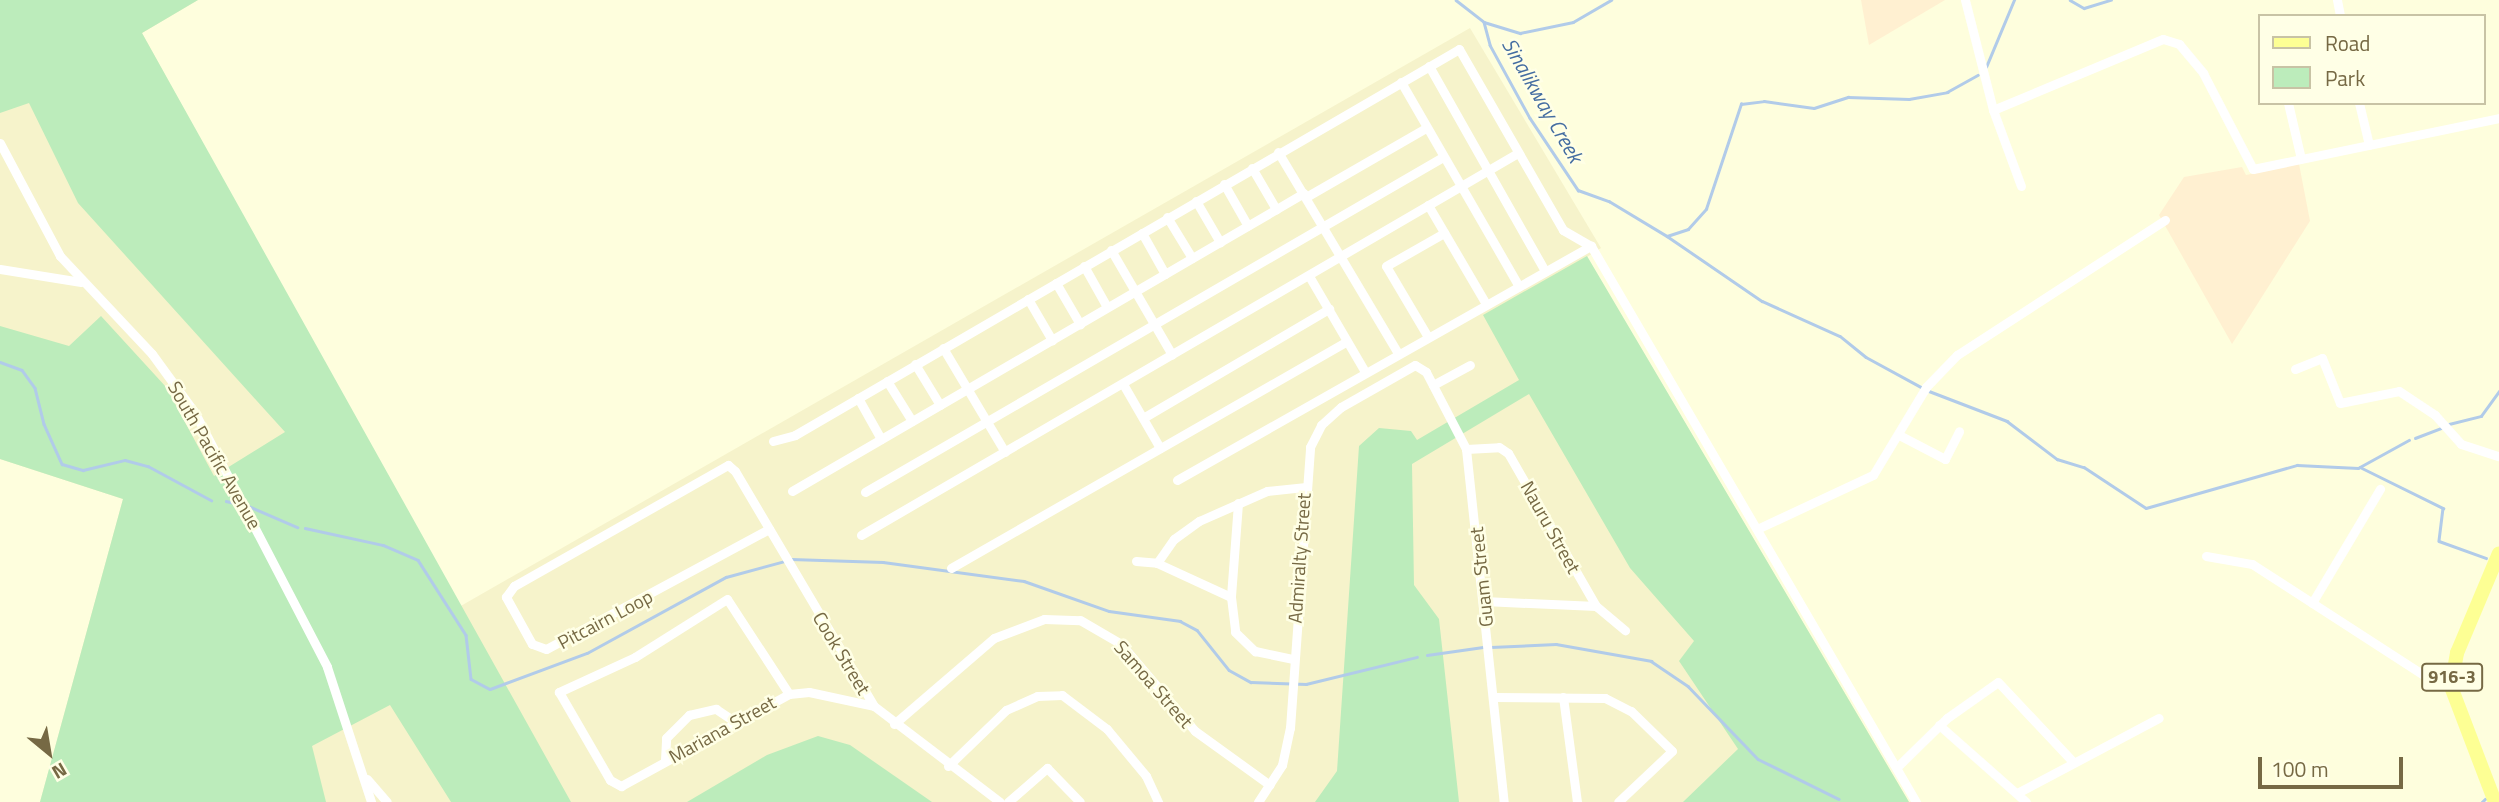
<!DOCTYPE html>
<style>
body{margin:0}
#map{position:relative;width:2499px;height:802px;overflow:hidden;background:#fefedd;font-family:"Titillium Web",sans-serif}
div>[style]{position:absolute}
[style*='--x']{left:calc(var(--x)*1px);top:calc(var(--y)*1px);width:calc(var(--w)*1px);rotate:calc(var(--a)*1deg)}
.residential>*{inset:0;background:#f6f3cb}
.commercial>*{inset:0;background:#fff0d1}
.green>*{inset:0;background:#bcecbb}
.stream>*{height:2.5px;margin:-1.25px;padding:0 1.25px;transform-origin:1.25px;border-radius:1.25px;background:#b1cbe9}
.street>*{height:9px;margin:-4.5px;padding:0 4.5px;transform-origin:4.5px;border-radius:4.5px;background:#fff}
.primary>*{height:14px;margin:-7px;padding:0 7px;transform-origin:7px;border-radius:7px;background:#fdff94}
span{translate:-50% -50%;white-space:nowrap;text-align:center;line-height:1.15;-webkit-text-stroke:5px #ffffe6;paint-order:stroke}
.shield-label span{padding:2px 5px;background:#ffffe6;border:2px solid;border-radius:5px;-webkit-text-stroke-width:0}
.shield-label{font-size:18px;color:#766944;font-weight:700}
.street-label{font-size:19px;color:#766944}
.water-label{font-size:21px;color:#446da1;font-style:italic}
.legend{position:absolute;left:2258px;top:14px;width:228px;height:91px;box-sizing:border-box;background:#ffffe6;border:2px solid #c8c3a5;margin:0;padding:9px 12px;list-style:none;font-size:21px;color:#766944}
.legend li{display:flex;align-items:center;gap:14px;height:35px}
.legend b{width:35px;border:2px solid #c8c3a5}
.north{position:absolute;left:14px;top:718px;width:70px;height:70px;-webkit-text-stroke:5px #ffffe6;paint-order:stroke;rotate:150deg;font-size:19px;font-weight:700;line-height:28px;text-align:center;color:#766944}
.north::after{content:'';display:block;margin:auto;width:24px;height:32px;background:#766944;clip-path:polygon(50% 0,100% 100%,50% 72%,0 100%)}
.scale{position:absolute;left:2258px;top:757px;width:145px;height:32px;box-sizing:border-box;border:4px solid #766944;border-top:0;padding-left:9px;font-size:21px;line-height:24px;white-space:nowrap;color:#766944;-webkit-text-stroke:5px #ffffe6;paint-order:stroke}
</style>
<div id="map">
<div class="residential">
<div style="clip-path:polygon(0 0,198px 0,142px 33px,459px 607px,1470px 28px,1601px 248px,1587px 257px,1909px 802px,40px 802px,123px 499px,0 459px)"></div>
</div>
<div class="commercial">
<div style="clip-path:polygon(1861px 0,1945px 0,1869px 45px)"></div>
<div style="clip-path:polygon(2299px 164px,2310px 221px,2232px 344px,2159px 215px,2184px 177px,2242px 167px,2246px 175px)"></div>
</div>
<div class="green">
<div style="clip-path:polygon(0 0,198px 0,142px 33px,571px 802px,451px 802px,390px 705px,312px 746px,326px 802px,40px 802px,123px 499px,0 459px,0 326px,69px 346px,101px 316px,166px 387px,214px 476px,285px 432px,78px 203px,29px 103px,0 113px)"></div>
<div style="clip-path:polygon(1587px 256px,1909px 802px,1683px 802px,1738px 749px,1679px 661px,1694px 641px,1630px 568px,1529px 394px,1412px 464px,1414px 585px,1439px 619px,1459px 802px,1315px 802px,1337px 771px,1359px 446px,1379px 428px,1411px 431px,1417px 440px,1519px 380px,1483px 315px)"></div>
<div style="clip-path:polygon(818px 736px,850px 745px,932px 802px,687px 802px,767px 755px)"></div>
</div>
<div class="stream">
<div style="--x:1456;--y:0;--w:36;--a:38"></div>
<div style="--x:1484;--y:22;--w:38;--a:17"></div>
<div style="--x:1520;--y:33;--w:54;--a:-11.7"></div>
<div style="--x:1573;--y:22;--w:44;--a:-30.1"></div>
<div style="--x:2070;--y:0;--w:16;--a:30"></div>
<div style="--x:2084;--y:8;--w:28;--a:-17"></div>
<div style="--x:1484;--y:22;--w:24;--a:75"></div>
<div style="--x:1490;--y:45;--w:83;--a:61.3"></div>
<div style="--x:1530;--y:118;--w:87;--a:56.3"></div>
<div style="--x:1578;--y:190;--w:33;--a:20"></div>
<div style="--x:1609;--y:201;--w:68;--a:31.1"></div>
<div style="--x:1667;--y:236;--w:22;--a:-18"></div>
<div style="--x:1688;--y:229;--w:27;--a:-48"></div>
<div style="--x:1706;--y:209;--w:111;--a:-71.6"></div>
<div style="--x:1741;--y:104;--w:23;--a:-7"></div>
<div style="--x:1764;--y:101;--w:50;--a:8"></div>
<div style="--x:1814;--y:108;--w:36;--a:-18"></div>
<div style="--x:1848;--y:97;--w:61;--a:1.9"></div>
<div style="--x:1909;--y:99;--w:39;--a:-10"></div>
<div style="--x:1947;--y:92;--w:35;--a:-29"></div>
<div style="--x:1986;--y:67;--w:73;--a:-67.3"></div>
<div style="--x:1667;--y:236;--w:115;--a:34.4"></div>
<div style="--x:1762;--y:301;--w:85;--a:24.2"></div>
<div style="--x:1840;--y:336;--w:33;--a:39"></div>
<div style="--x:1866;--y:357;--w:63;--a:28.6"></div>
<div style="--x:0;--y:362;--w:23;--a:20"></div>
<div style="--x:22;--y:370;--w:22;--a:54"></div>
<div style="--x:35;--y:388;--w:37;--a:76"></div>
<div style="--x:44;--y:424;--w:44;--a:65.8"></div>
<div style="--x:62;--y:464;--w:22;--a:16"></div>
<div style="--x:83;--y:470;--w:43;--a:-13.4"></div>
<div style="--x:125;--y:460;--w:24;--a:15"></div>
<div style="--x:148;--y:466;--w:72;--a:28.4"></div>
<div style="--x:1929;--y:391;--w:84;--a:21"></div>
<div style="--x:2007;--y:421;--w:63;--a:37.2"></div>
<div style="--x:2057;--y:459;--w:28;--a:17"></div>
<div style="--x:2084;--y:467;--w:74;--a:33.5"></div>
<div style="--x:2146;--y:508;--w:157;--a:-15.9"></div>
<div style="--x:2297;--y:465;--w:61;--a:2.8"></div>
<div style="--x:2358;--y:468;--w:58;--a:-28.8"></div>
<div style="--x:2449;--y:424;--w:33;--a:-14"></div>
<div style="--x:2481;--y:416;--w:31;--a:-54"></div>
<div style="--x:2415;--y:438;--w:30;--a:-21"></div>
<div style="--x:2360;--y:467;--w:93;--a:26.3"></div>
<div style="--x:2443;--y:508;--w:33;--a:97"></div>
<div style="--x:2439;--y:541;--w:50;--a:19.9"></div>
<div style="--x:226;--y:501;--w:13;--a:13"></div>
<div style="--x:246;--y:505;--w:56;--a:23.3"></div>
<div style="--x:305;--y:528;--w:80;--a:12.3"></div>
<div style="--x:383;--y:545;--w:38;--a:23"></div>
<div style="--x:418;--y:560;--w:89;--a:57.4"></div>
<div style="--x:466;--y:635;--w:44;--a:83.5"></div>
<div style="--x:471;--y:679;--w:21;--a:28"></div>
<div style="--x:490;--y:689;--w:103;--a:-20.4"></div>
<div style="--x:587;--y:653;--w:158;--a:-28.7"></div>
<div style="--x:726;--y:577;--w:61;--a:-15.2"></div>
<div style="--x:791;--y:559;--w:92;--a:1.9"></div>
<div style="--x:883;--y:562;--w:142;--a:7.7"></div>
<div style="--x:1024;--y:581;--w:90;--a:19.4"></div>
<div style="--x:1109;--y:611;--w:72;--a:8"></div>
<div style="--x:1180;--y:621;--w:19;--a:28"></div>
<div style="--x:1197;--y:630;--w:51;--a:51.3"></div>
<div style="--x:1229;--y:670;--w:25;--a:29"></div>
<div style="--x:1251;--y:682;--w:55;--a:2.1"></div>
<div style="--x:1306;--y:684;--w:114;--a:-13.7"></div>
<div style="--x:1491;--y:647;--w:65;--a:-2.6"></div>
<div style="--x:1556;--y:644;--w:97;--a:10.1"></div>
<div style="--x:1651;--y:661;--w:45;--a:34"></div>
<div style="--x:1688;--y:686;--w:101;--a:46.2"></div>
<div style="--x:1758;--y:759;--w:90;--a:26.3"></div>
<div style="--x:1427;--y:655;--w:58;--a:-8"></div>
<div style="--x:2482;--y:802;--w:4;--a:-45"></div>
</div>
<div class="street">
<div style="--x:1965;--y:0;--w:114;--a:75.7"></div>
<div style="--x:1993;--y:110;--w:81;--a:69.8"></div>
<div style="--x:2337;--y:0;--w:16;--a:79"></div>
<div style="--x:1429;--y:66;--w:236;--a:60.5"></div>
<div style="--x:1401;--y:82;--w:236;--a:60"></div>
<div style="--x:2288;--y:103;--w:57;--a:76.9"></div>
<div style="--x:2359;--y:103;--w:43;--a:76.6"></div>
<div style="--x:1993;--y:110;--w:184;--a:-22.7"></div>
<div style="--x:2163;--y:39;--w:17;--a:17"></div>
<div style="--x:2179;--y:44;--w:38;--a:50"></div>
<div style="--x:2203;--y:73;--w:108;--a:62.5"></div>
<div style="--x:2253;--y:169;--w:251;--a:-11.7"></div>
<div style="--x:0;--y:143;--w:128;--a:62"></div>
<div style="--x:60;--y:256;--w:134;--a:46.8"></div>
<div style="--x:152;--y:354;--w:73;--a:53.9"></div>
<div style="--x:195;--y:413;--w:286;--a:62.5"></div>
<div style="--x:327;--y:667;--w:142;--a:71.9"></div>
<div style="--x:1278;--y:152;--w:234;--a:59.2"></div>
<div style="--x:1252;--y:168;--w:48;--a:59.7"></div>
<div style="--x:1224;--y:184;--w:48;--a:60.3"></div>
<div style="--x:1306;--y:197;--w:138;--a:-29.9"></div>
<div style="--x:1196;--y:201;--w:48;--a:59.7"></div>
<div style="--x:1428;--y:205;--w:115;--a:59.6"></div>
<div style="--x:1167;--y:217;--w:48;--a:58.6"></div>
<div style="--x:1142;--y:233;--w:47;--a:60.7"></div>
<div style="--x:1111;--y:250;--w:121;--a:59.8"></div>
<div style="--x:1084;--y:266;--w:47;--a:60.7"></div>
<div style="--x:0;--y:269;--w:82;--a:9.1"></div>
<div style="--x:1309;--y:276;--w:111;--a:59.7"></div>
<div style="--x:1056;--y:283;--w:48;--a:59.7"></div>
<div style="--x:1028;--y:299;--w:48;--a:59.7"></div>
<div style="--x:1428;--y:337;--w:82;--a:-120.6"></div>
<div style="--x:1386;--y:266;--w:67;--a:-29.6"></div>
<div style="--x:943;--y:348;--w:121;--a:59.2"></div>
<div style="--x:915;--y:364;--w:48;--a:58.6"></div>
<div style="--x:2295;--y:369;--w:29;--a:-22"></div>
<div style="--x:2322;--y:358;--w:48;--a:68.2"></div>
<div style="--x:2340;--y:403;--w:60;--a:-11.5"></div>
<div style="--x:2399;--y:391;--w:43;--a:33.7"></div>
<div style="--x:2435;--y:415;--w:39;--a:48"></div>
<div style="--x:2461;--y:444;--w:40;--a:18"></div>
<div style="--x:887;--y:381;--w:47;--a:58"></div>
<div style="--x:1123;--y:384;--w:74;--a:60"></div>
<div style="--x:1433;--y:385;--w:42;--a:-28.4"></div>
<div style="--x:858;--y:398;--w:47;--a:60.7"></div>
<div style="--x:1143;--y:418;--w:216;--a:-30.4"></div>
<div style="--x:1899;--y:435;--w:52;--a:27.6"></div>
<div style="--x:1945;--y:459;--w:31;--a:-63"></div>
<div style="--x:773;--y:441;--w:23;--a:-15"></div>
<div style="--x:795;--y:435;--w:768;--a:-30.17"></div>
<div style="--x:1459;--y:49;--w:209;--a:60.1"></div>
<div style="--x:1563;--y:230;--w:32;--a:30"></div>
<div style="--x:1591;--y:246;--w:644;--a:59.69"></div>
<div style="--x:1466;--y:449;--w:33;--a:-3"></div>
<div style="--x:1499;--y:447;--w:11;--a:34"></div>
<div style="--x:1508;--y:453;--w:177;--a:60.1"></div>
<div style="--x:1596;--y:606;--w:38;--a:40"></div>
<div style="--x:1177;--y:480;--w:476;--a:-29.5"></div>
<div style="--x:792;--y:491;--w:592;--a:-30.2"></div>
<div style="--x:865;--y:492;--w:668;--a:-30.1"></div>
<div style="--x:1238;--y:503;--w:94;--a:94.3"></div>
<div style="--x:1231;--y:597;--w:35;--a:83"></div>
<div style="--x:1235;--y:632;--w:28;--a:44"></div>
<div style="--x:1255;--y:651;--w:38;--a:12"></div>
<div style="--x:769;--y:529;--w:253;--a:151.7"></div>
<div style="--x:546;--y:649;--w:15;--a:-160"></div>
<div style="--x:532;--y:644;--w:54;--a:-119"></div>
<div style="--x:506;--y:597;--w:14;--a:-54"></div>
<div style="--x:514;--y:586;--w:246;--a:-29.5"></div>
<div style="--x:728;--y:465;--w:9;--a:41"></div>
<div style="--x:735;--y:471;--w:273;--a:59.4"></div>
<div style="--x:874;--y:706;--w:158;--a:37.3"></div>
<div style="--x:1757;--y:529;--w:128;--a:-25"></div>
<div style="--x:1873;--y:475;--w:103;--a:-58.9"></div>
<div style="--x:1926;--y:387;--w:45;--a:-45.9"></div>
<div style="--x:1957;--y:355;--w:248;--a:-33"></div>
<div style="--x:861;--y:535;--w:760;--a:-30.18"></div>
<div style="--x:2206;--y:556;--w:47;--a:9.9"></div>
<div style="--x:2252;--y:564;--w:202;--a:32.9"></div>
<div style="--x:2422;--y:674;--w:32;--a:24"></div>
<div style="--x:1136;--y:561;--w:21;--a:5"></div>
<div style="--x:1157;--y:563;--w:81;--a:24.7"></div>
<div style="--x:1157;--y:563;--w:29;--a:-55"></div>
<div style="--x:1174;--y:539;--w:31;--a:-36"></div>
<div style="--x:1199;--y:521;--w:74;--a:-23.8"></div>
<div style="--x:1267;--y:491;--w:37;--a:-6"></div>
<div style="--x:951;--y:568;--w:456;--a:-29.8"></div>
<div style="--x:1484;--y:601;--w:112;--a:2.6"></div>
<div style="--x:2312;--y:603;--w:133;--a:-59.2"></div>
<div style="--x:789;--y:694;--w:113;--a:-123.1"></div>
<div style="--x:727;--y:599;--w:109;--a:147.8"></div>
<div style="--x:635;--y:657;--w:84;--a:155.3"></div>
<div style="--x:559;--y:692;--w:102;--a:59.9"></div>
<div style="--x:610;--y:780;--w:13;--a:29"></div>
<div style="--x:621;--y:786;--w:192;--a:-28.7"></div>
<div style="--x:789;--y:694;--w:20;--a:-6"></div>
<div style="--x:809;--y:692;--w:66;--a:12.2"></div>
<div style="--x:1494;--y:697;--w:111;--a:0.5"></div>
<div style="--x:1605;--y:698;--w:29;--a:27"></div>
<div style="--x:1631;--y:711;--w:57;--a:44.3"></div>
<div style="--x:1672;--y:751;--w:74;--a:136.6"></div>
<div style="--x:1563;--y:697;--w:106;--a:82.4"></div>
<div style="--x:894;--y:724;--w:132;--a:-40.7"></div>
<div style="--x:994;--y:638;--w:53;--a:-20.8"></div>
<div style="--x:1044;--y:619;--w:36;--a:2"></div>
<div style="--x:1080;--y:620;--w:48;--a:30.3"></div>
<div style="--x:1121;--y:644;--w:114;--a:49.6"></div>
<div style="--x:1195;--y:731;--w:92;--a:35.8"></div>
<div style="--x:1939;--y:725;--w:116;--a:41.5"></div>
<div style="--x:665;--y:760;--w:22;--a:-87"></div>
<div style="--x:666;--y:738;--w:33;--a:-45"></div>
<div style="--x:689;--y:715;--w:28;--a:-13"></div>
<div style="--x:716;--y:709;--w:22;--a:34"></div>
<div style="--x:948;--y:766;--w:81;--a:-44"></div>
<div style="--x:1006;--y:710;--w:34;--a:-24"></div>
<div style="--x:1037;--y:696;--w:25;--a:-2"></div>
<div style="--x:1062;--y:695;--w:56;--a:37.1"></div>
<div style="--x:1107;--y:729;--w:61;--a:50.3"></div>
<div style="--x:1146;--y:776;--w:29;--a:65"></div>
<div style="--x:1897;--y:767;--w:70;--a:-44.4"></div>
<div style="--x:1947;--y:718;--w:62;--a:-35.2"></div>
<div style="--x:1998;--y:682;--w:110;--a:46.8"></div>
<div style="--x:367;--y:779;--w:30;--a:49"></div>
<div style="--x:2019;--y:792;--w:158;--a:-27.9"></div>
<div style="--x:1008;--y:802;--w:52;--a:-41.1"></div>
<div style="--x:1047;--y:768;--w:47;--a:45.9"></div>
<div style="--x:1258;--y:802;--w:44;--a:-57"></div>
<div style="--x:1282;--y:765;--w:38;--a:-78"></div>
<div style="--x:1290;--y:728;--w:282;--a:-85.9"></div>
<div style="--x:1310;--y:447;--w:25;--a:-63"></div>
<div style="--x:1321;--y:425;--w:27;--a:-42"></div>
<div style="--x:1341;--y:407;--w:85;--a:-29.6"></div>
<div style="--x:1415;--y:365;--w:13;--a:32"></div>
<div style="--x:1426;--y:372;--w:87;--a:62.5"></div>
<div style="--x:1466;--y:449;--w:355;--a:83.9"></div>
</div>
<div class="primary">
<div style="--x:2495;--y:802;--w:123;--a:-110.9"></div>
<div style="--x:2451;--y:687;--w:35;--a:-80"></div>
<div style="--x:2457;--y:653;--w:108;--a:-67.2"></div>
</div>
<div class="shield-label">
<span style="left:2452px;top:677px">916-3</span>
</div>
<div class="street-label">
<span style="left:215px;top:455px;rotate:60deg">South Pacific Avenue</span>
<span style="left:1551px;top:527px;rotate:61deg">Nauru Street</span>
<span style="left:1299px;top:558px;rotate:-86deg">Admiralty Street</span>
<span style="left:1481px;top:577px;rotate:-96deg">Guam Street</span>
<span style="left:605px;top:619px;rotate:-28deg">Pitcairn Loop</span>
<span style="left:842px;top:653px;rotate:59deg">Cook Street</span>
<span style="left:1154px;top:684px;rotate:49deg">Samoa Street</span>
<span style="left:722px;top:729px;rotate:-29deg">Mariana Street</span>
</div>
<div class="water-label">
<span style="left:1543px;top:100px;rotate:60deg">Sinalikway Creek</span>
</div>
<ul class="legend">
<li><b style="height:9px;background:#fdff94"></b>Road</li>
<li><b style="height:19px;background:#bcecbb"></b>Park</li>
</ul>
<div class="north">N</div>
<div class="scale">100 m</div>
</div>
